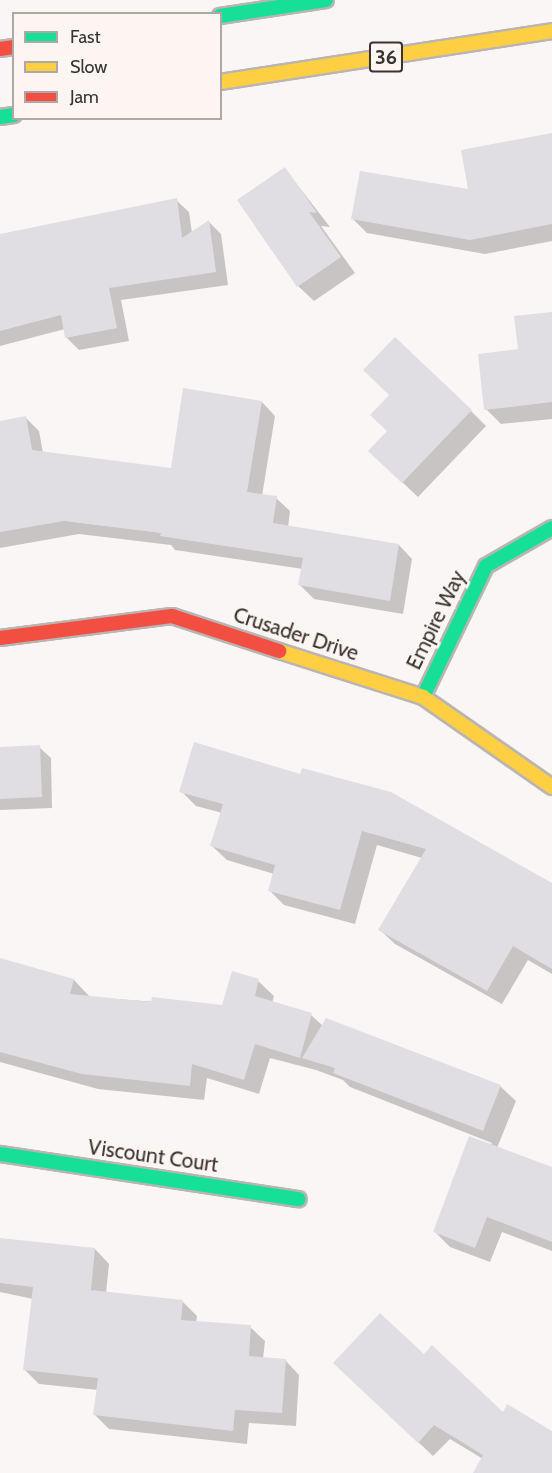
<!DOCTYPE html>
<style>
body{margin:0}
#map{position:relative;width:552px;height:1473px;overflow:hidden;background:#faf6f5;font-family:Cabin,sans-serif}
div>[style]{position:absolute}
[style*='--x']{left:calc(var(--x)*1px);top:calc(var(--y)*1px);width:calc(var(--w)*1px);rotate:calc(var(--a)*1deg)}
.shadow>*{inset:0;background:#0003}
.building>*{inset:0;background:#e1dee3}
.roads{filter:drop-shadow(2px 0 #bab5b2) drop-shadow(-2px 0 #bab5b2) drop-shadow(0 2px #bab5b2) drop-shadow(0 -2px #bab5b2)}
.fast>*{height:14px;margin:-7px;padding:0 7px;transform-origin:7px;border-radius:7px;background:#16e098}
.slow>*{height:14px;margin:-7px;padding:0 7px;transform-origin:7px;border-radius:7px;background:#ffcf43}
.jam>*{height:14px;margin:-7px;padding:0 7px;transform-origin:7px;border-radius:7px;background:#f24e42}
span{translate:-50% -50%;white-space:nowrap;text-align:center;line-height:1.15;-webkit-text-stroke:5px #fdf5f2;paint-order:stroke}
.shield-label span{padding:2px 4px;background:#fdf5f2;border:2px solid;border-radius:4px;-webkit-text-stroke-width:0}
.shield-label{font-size:20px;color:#3a3331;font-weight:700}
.street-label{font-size:21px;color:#3a3331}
.legend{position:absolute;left:12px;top:12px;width:210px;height:108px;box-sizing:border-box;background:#fdf5f2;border:2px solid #afa7a5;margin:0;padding:8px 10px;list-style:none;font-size:18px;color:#3a3331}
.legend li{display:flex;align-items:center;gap:12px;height:30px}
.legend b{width:30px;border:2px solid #afa7a5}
</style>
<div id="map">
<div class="shadow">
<div style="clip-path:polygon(552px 135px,552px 241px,485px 254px,367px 233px,353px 219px,470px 191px)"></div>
<div style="clip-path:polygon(285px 169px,330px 227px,321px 226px,355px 273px,314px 301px,298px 286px,239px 201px)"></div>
<div style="clip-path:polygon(176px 200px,189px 212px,192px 233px,209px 222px,221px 234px,228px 285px,121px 300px,129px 341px,79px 350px,66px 337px,65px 329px,0 346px,0 243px)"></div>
<div style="clip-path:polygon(552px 313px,552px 419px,501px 424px,486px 409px,519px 351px)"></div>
<div style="clip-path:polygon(262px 402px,275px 416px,262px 496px,276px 498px,290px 511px,288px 527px,399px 545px,412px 559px,403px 614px,314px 599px,300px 585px,303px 569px,175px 550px,171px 545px,79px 534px,0 548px,0 422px,26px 418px,39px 431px,43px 453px,172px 469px)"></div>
<div style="clip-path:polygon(471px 411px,486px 426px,418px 497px,385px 466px)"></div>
<div style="clip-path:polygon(195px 744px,552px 885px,552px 974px,528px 960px,502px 1004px,395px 944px,380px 930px,422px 858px,377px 845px,355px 924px,284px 905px,269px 890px,274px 874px,227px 860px,212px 846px,222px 813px,196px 806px,181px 791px)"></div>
<div style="clip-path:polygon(39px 747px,51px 758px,52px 808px,0 810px,0 748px)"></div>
<div style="clip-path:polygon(0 960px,74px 980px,90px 997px,223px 1007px,258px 981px,274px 996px,272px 1003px,311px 1015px,323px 1026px,500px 1086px,516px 1101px,497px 1148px,552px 1169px,552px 1251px,502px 1232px,490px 1262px,450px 1247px,434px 1231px,492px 1143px,350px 1087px,343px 1080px,316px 1070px,270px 1058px,259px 1094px,207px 1078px,204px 1100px,98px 1089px,0 1062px)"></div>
<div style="clip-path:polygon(0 1239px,95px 1249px,109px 1264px,106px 1293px,183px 1302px,197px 1316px,196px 1323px,250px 1327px,265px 1341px,263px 1359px,285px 1360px,299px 1375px,296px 1426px,249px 1423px,247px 1444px,109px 1429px,95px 1415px,98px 1390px,39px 1384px,25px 1370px,33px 1299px,0 1292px)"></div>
<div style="clip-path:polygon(424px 1356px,503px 1414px,552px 1433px,552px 1473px,475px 1473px,483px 1459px,450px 1439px,433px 1456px,349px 1377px)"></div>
</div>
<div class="building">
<div style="clip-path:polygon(552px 133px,552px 224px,470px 240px,351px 219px,360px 171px,468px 189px,461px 150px)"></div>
<div style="clip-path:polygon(285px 167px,317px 213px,309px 212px,341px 257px,297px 287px,237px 200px)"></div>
<div style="clip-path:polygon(177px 198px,182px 238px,209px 220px,216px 272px,109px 288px,117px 328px,65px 338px,61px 315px,0 331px,0 234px)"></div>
<div style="clip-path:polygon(552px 312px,552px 402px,484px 410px,478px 354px,518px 349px,514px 316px)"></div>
<div style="clip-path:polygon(395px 337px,472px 410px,402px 483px,368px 451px,387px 431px,370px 415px,389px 395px,363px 370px)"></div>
<div style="clip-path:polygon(183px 388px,262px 401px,247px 492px,277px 496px,273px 523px,399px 544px,390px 601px,298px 585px,303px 558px,160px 536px,161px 533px,64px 521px,0 532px,0 421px,26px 416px,32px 450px,171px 468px)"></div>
<div style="clip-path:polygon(194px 742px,300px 774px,302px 768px,391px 792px,552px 883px,552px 969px,513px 946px,487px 991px,378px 930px,426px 849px,362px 831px,340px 910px,268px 891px,275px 865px,210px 846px,223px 804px,179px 792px)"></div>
<div style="clip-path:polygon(40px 745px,42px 797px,0 799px,0 747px)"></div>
<div style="clip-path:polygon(0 958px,74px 979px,70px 994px,151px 1002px,152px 997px,222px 1005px,232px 971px,259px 979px,255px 996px,312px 1013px,300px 1058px,255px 1044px,244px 1080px,192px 1064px,190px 1086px,82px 1074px,0 1052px)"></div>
<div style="clip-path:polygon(326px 1018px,501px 1085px,483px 1131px,333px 1073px,335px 1068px,302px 1058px)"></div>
<div style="clip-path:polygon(469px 1136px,552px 1167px,552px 1242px,487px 1217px,475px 1248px,433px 1232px)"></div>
<div style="clip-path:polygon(0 1238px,95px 1248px,91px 1290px,183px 1300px,181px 1320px,251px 1325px,249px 1356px,286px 1359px,282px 1413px,235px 1410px,233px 1431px,93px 1415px,98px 1378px,23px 1370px,33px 1287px,0 1283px)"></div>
<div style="clip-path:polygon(380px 1313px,424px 1354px,432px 1345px,503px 1412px,507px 1404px,552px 1431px,552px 1473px,473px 1473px,483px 1455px,434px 1425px,418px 1443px,333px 1363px)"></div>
</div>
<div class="roads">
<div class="fast">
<div style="--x:220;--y:16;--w:107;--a:-8.6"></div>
<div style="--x:0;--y:117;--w:14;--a:-8"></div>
<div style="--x:423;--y:697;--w:145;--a:-64.3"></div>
<div style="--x:486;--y:566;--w:76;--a:-29.9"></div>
<div style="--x:0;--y:1154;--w:302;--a:8.6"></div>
</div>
<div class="slow">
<div style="--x:220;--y:82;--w:336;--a:-8.7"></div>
<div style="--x:279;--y:651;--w:151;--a:17.7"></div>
<div style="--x:423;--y:697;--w:157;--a:34.9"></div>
</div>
<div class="jam">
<div style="--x:0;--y:49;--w:14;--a:-8"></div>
<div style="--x:0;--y:638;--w:173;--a:-7.3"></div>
<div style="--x:172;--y:616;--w:113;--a:18.1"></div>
</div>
</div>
<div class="shield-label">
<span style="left:386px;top:57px">36</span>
</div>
<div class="street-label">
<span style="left:436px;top:620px;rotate:-64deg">Empire Way</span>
<span style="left:296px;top:634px;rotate:18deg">Crusader Drive</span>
<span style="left:153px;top:1156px;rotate:8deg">Viscount Court</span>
</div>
<ul class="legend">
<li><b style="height:8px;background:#16e098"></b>Fast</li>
<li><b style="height:8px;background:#ffcf43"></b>Slow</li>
<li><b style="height:8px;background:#f24e42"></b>Jam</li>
</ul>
</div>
